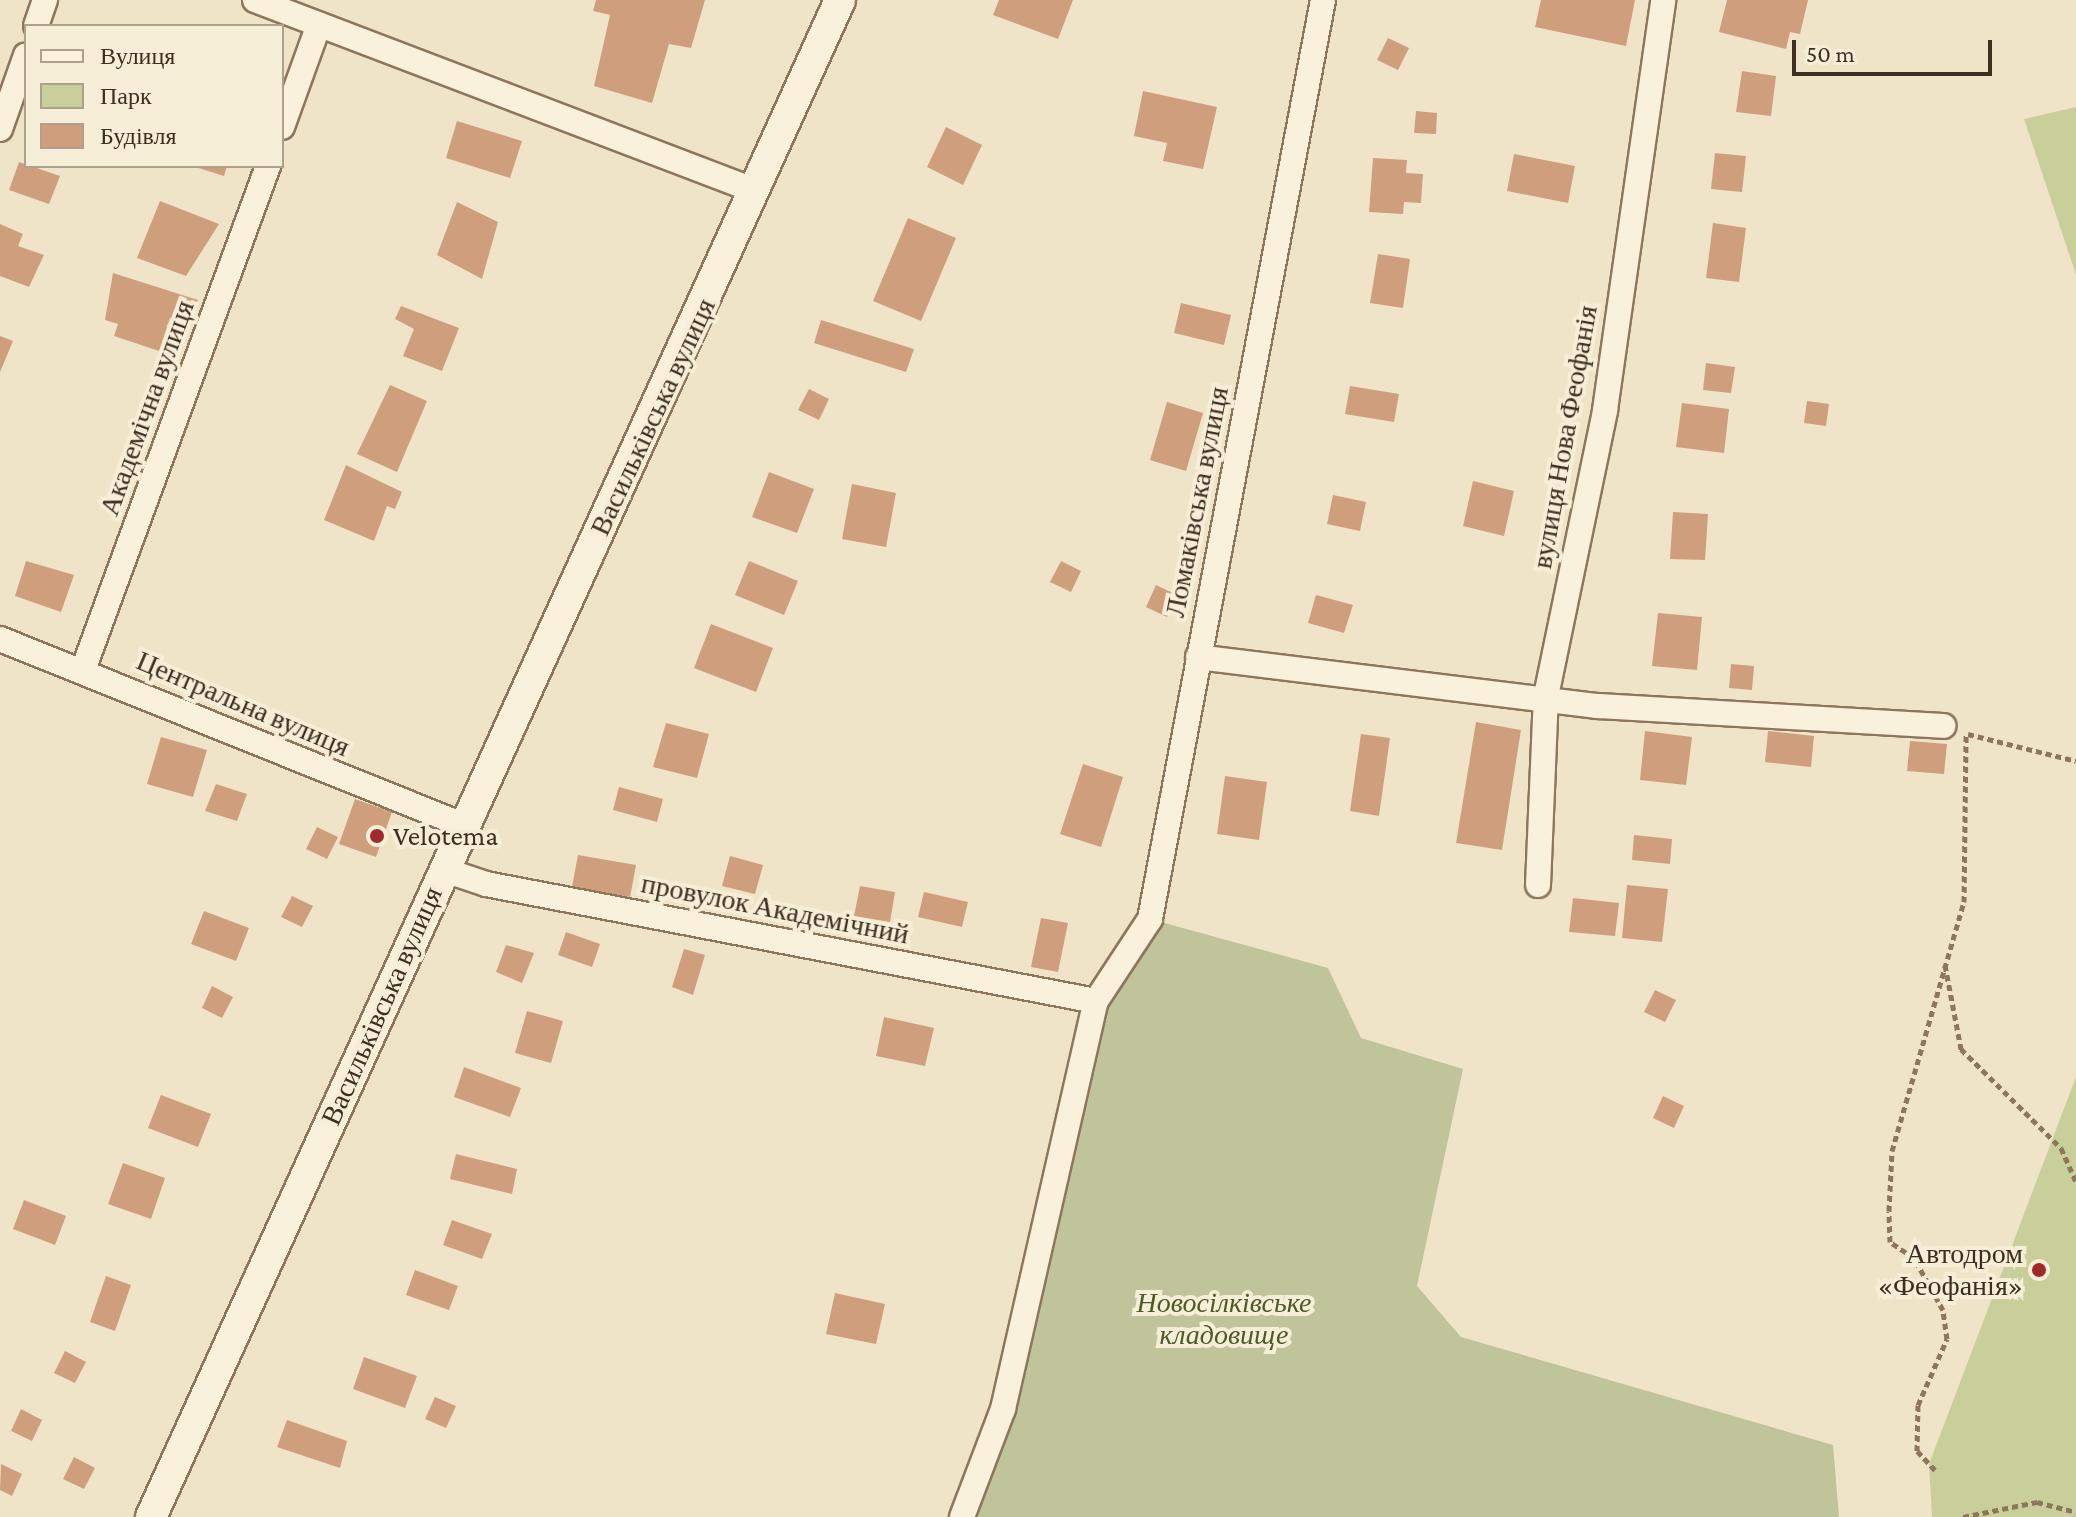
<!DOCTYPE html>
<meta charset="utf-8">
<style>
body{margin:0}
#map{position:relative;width:2076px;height:1517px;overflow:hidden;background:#f0e4c8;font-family:"Crimson Pro",serif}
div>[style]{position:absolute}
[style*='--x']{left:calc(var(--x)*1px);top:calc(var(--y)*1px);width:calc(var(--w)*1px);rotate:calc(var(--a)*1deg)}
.green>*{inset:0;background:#c9cf9b}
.cemetery>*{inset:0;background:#bfc49a}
.building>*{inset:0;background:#cf9f7d}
.path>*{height:5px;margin-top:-2.5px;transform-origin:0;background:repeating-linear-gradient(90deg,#8d765c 0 6px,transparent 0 10px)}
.roads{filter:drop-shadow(2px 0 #8d765c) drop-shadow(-2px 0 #8d765c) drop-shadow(0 2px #8d765c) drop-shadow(0 -2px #8d765c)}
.minor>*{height:24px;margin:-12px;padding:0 12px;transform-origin:12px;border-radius:12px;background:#faf1dc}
.tertiary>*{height:30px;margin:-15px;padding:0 15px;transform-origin:15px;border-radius:15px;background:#faf1dc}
.dots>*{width:22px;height:22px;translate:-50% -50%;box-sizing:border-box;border:4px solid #f7eed8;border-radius:50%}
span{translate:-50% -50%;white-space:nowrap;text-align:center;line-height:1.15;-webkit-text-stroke:8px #f7eed8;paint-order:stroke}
.street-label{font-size:28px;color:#3d2e20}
.poi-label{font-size:28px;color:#3d2e20}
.left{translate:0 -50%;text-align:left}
.right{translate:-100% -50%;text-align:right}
.park-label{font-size:28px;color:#4d5a26;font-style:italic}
.legend{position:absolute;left:24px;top:24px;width:260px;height:144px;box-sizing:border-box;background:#f7eed8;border:2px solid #ada18e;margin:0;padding:10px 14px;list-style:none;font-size:24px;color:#3d2e20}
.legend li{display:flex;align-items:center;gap:16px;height:40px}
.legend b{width:40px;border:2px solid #ada18e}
.scale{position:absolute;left:1792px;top:40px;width:200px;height:36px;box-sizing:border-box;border:4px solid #3d2e20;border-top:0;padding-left:10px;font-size:24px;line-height:28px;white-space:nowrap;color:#3d2e20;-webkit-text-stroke:6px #f7eed8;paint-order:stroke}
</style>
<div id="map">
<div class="green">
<div style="clip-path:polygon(2076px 107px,2076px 275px,2024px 119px)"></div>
<div style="clip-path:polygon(2076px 1077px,2076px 1517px,1932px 1517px,1929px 1464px)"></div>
</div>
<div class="cemetery">
<div style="clip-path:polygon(1150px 919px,1328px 968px,1361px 1038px,1463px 1069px,1417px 1286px,1461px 1337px,1833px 1445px,1839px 1517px,962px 1517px,1003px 1409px,1096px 1001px)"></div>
</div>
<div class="building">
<div style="clip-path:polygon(596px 0,705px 0,691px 48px,669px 44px,652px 103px,594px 86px,610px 15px,593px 11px)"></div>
<div style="clip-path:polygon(999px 0,1073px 0,1058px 39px,993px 15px)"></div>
<div style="clip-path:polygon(1541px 0,1635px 0,1626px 46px,1535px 27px)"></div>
<div style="clip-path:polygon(1727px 0,1808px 0,1800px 34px,1790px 32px,1786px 49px,1719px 32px)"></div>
<div style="clip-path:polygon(1388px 38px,1409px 48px,1398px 70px,1377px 60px)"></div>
<div style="clip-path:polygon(1742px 71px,1776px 76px,1771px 116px,1736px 112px)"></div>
<div style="clip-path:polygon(1143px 91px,1217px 107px,1203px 169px,1163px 161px,1167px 143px,1134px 136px)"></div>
<div style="clip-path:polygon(1416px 111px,1437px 113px,1436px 134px,1414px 133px)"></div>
<div style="clip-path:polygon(457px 121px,522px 141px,510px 178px,446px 158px)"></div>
<div style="clip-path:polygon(946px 127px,982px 145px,963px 185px,927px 167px)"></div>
<div style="clip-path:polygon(1715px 153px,1746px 156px,1742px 192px,1711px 189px)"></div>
<div style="clip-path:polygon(1514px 154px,1575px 166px,1568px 203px,1507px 191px)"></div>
<div style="clip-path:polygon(1373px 158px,1407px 160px,1406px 173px,1423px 174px,1421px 203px,1404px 202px,1403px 214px,1369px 212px)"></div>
<div style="clip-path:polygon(19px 162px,60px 176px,49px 204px,9px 190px)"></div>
<div style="clip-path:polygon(192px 166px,227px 166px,224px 176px)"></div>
<div style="clip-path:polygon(160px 201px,219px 224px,186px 276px,137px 258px)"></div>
<div style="clip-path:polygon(457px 202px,498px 222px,482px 279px,437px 255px)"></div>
<div style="clip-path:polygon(908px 218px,956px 238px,921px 321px,873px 301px)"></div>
<div style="clip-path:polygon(1713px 223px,1746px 228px,1739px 282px,1706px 278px)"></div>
<div style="clip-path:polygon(0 224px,23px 234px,18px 246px,44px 255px,29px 287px,0 276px)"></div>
<div style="clip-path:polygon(1378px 254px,1410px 259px,1403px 308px,1370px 303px)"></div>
<div style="clip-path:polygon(113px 273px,198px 300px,187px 324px,170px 318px,159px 351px,114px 336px,118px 324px,105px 320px)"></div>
<div style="clip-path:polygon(1181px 303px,1231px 315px,1224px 345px,1174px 333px)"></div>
<div style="clip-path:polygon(401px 306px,459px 328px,442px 371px,403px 356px,414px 329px,395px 319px)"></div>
<div style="clip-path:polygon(821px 320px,914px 349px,906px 372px,814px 343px)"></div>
<div style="clip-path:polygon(0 336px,13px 341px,0 372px)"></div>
<div style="clip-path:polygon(1706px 363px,1735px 367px,1731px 393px,1703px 390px)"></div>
<div style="clip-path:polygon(390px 385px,427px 401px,397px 472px,357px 454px)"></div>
<div style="clip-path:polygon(1350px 386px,1399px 394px,1394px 422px,1345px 414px)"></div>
<div style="clip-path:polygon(809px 389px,829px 399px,819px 420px,798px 410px)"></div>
<div style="clip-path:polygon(1807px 401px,1829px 404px,1826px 426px,1804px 423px)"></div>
<div style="clip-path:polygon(1167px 402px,1203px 413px,1186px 471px,1150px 460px)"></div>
<div style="clip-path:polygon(1682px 403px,1729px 409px,1724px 453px,1676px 447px)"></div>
<div style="clip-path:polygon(346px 465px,402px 492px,395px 509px,387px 506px,374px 541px,324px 520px)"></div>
<div style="clip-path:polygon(769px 472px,814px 489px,797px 533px,752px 517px)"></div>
<div style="clip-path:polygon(1473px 481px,1514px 491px,1504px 536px,1463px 526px)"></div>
<div style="clip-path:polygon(852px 484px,896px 493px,886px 547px,842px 539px)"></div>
<div style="clip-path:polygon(1333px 495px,1366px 502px,1360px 531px,1327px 524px)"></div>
<div style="clip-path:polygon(1673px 512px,1708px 514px,1705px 560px,1670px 559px)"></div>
<div style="clip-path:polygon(26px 561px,74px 575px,61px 612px,15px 596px)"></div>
<div style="clip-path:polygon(749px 561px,798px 581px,784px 615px,735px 595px)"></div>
<div style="clip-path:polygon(1061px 561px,1081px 571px,1071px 592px,1050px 582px)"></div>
<div style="clip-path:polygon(1156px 585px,1177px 595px,1167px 617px,1146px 607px)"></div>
<div style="clip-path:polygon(1316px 595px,1353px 605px,1344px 633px,1308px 623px)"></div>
<div style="clip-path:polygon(1658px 613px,1702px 617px,1697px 670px,1652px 666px)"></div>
<div style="clip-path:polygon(711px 624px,773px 648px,756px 692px,694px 668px)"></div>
<div style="clip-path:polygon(1731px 664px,1754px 666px,1752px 690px,1729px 688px)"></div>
<div style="clip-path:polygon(1476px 722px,1521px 730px,1502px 850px,1456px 843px)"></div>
<div style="clip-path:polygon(666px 723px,709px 734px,697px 778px,653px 767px)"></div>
<div style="clip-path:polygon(1645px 731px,1692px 737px,1686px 785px,1640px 780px)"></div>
<div style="clip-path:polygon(1768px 731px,1814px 736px,1811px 767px,1765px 762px)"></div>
<div style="clip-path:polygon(1361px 734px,1390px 738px,1379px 816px,1350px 811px)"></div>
<div style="clip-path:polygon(161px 737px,207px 750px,193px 797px,147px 784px)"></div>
<div style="clip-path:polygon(1910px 741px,1947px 744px,1944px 774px,1907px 771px)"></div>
<div style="clip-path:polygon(1083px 764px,1123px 777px,1101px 847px,1060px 834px)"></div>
<div style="clip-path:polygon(1225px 776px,1267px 782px,1259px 840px,1217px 834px)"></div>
<div style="clip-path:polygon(216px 784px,247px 794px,237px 821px,205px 811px)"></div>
<div style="clip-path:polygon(619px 787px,663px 799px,657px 822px,613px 810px)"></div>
<div style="clip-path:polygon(355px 799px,392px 812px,376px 857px,339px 844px)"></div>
<div style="clip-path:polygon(317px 827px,338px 837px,327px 859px,306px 849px)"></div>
<div style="clip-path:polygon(1634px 835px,1672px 839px,1670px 864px,1632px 860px)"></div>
<div style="clip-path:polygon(578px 855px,636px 865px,630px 897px,572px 887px)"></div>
<div style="clip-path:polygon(730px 856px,763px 865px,755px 894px,722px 886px)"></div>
<div style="clip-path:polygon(1627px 885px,1668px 889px,1662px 942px,1622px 938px)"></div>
<div style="clip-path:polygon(860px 886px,895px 892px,890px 922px,854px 916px)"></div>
<div style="clip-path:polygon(924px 892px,968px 902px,962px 927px,918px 917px)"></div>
<div style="clip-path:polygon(292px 896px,313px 906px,302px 927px,281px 917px)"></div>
<div style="clip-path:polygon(1573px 898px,1619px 903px,1615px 936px,1569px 932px)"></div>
<div style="clip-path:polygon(204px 911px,249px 928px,236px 961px,191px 944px)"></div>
<div style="clip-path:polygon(1041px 918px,1068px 923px,1058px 972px,1031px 967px)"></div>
<div style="clip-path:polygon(566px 932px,600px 944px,592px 967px,558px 955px)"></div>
<div style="clip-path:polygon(506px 945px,534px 953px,522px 983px,496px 972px)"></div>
<div style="clip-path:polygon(684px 949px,705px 955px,693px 995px,672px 987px)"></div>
<div style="clip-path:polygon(212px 986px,233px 997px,222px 1018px,202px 1008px)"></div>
<div style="clip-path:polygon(1655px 990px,1676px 1000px,1665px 1022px,1644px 1012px)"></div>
<div style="clip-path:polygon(527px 1011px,563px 1021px,551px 1063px,515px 1053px)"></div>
<div style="clip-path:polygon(884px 1017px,934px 1028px,925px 1066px,876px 1056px)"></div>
<div style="clip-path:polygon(464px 1067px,521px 1088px,510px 1117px,454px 1097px)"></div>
<div style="clip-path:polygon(161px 1095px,211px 1114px,198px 1147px,148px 1128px)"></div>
<div style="clip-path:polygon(1663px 1096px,1684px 1106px,1674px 1128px,1653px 1118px)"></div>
<div style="clip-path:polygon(456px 1154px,517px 1169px,512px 1194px,450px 1179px)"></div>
<div style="clip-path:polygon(123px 1163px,165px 1178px,151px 1219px,108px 1204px)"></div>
<div style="clip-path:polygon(24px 1200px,66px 1216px,55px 1245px,13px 1229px)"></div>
<div style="clip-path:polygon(452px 1220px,492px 1234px,482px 1259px,443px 1245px)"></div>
<div style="clip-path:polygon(415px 1270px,458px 1286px,449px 1310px,406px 1295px)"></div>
<div style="clip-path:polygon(106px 1276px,131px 1285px,115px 1331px,90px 1322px)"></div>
<div style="clip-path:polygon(835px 1293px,885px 1304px,876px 1344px,826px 1334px)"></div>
<div style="clip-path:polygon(65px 1351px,86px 1362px,75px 1383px,54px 1373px)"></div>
<div style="clip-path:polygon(364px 1357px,417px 1376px,405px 1408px,353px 1389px)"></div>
<div style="clip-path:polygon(435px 1397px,456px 1406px,446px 1428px,425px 1419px)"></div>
<div style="clip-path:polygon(21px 1409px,42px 1420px,32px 1441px,11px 1431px)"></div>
<div style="clip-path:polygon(287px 1420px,347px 1441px,340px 1468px,277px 1447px)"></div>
<div style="clip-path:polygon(74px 1457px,95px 1468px,84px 1489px,63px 1479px)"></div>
<div style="clip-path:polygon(1px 1464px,22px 1474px,12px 1496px,0 1490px)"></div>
</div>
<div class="path">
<div style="--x:1968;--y:734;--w:111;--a:14"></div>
<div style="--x:1945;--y:965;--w:86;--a:79.2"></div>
<div style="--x:1961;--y:1049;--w:141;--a:44.7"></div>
<div style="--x:2061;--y:1148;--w:37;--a:66"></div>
<div style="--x:1935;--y:1470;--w:26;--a:-133"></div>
<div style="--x:1917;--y:1451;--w:46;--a:-88.8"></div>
<div style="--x:1918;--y:1405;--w:72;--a:-66.3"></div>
<div style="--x:1947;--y:1339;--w:29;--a:-98"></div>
<div style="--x:1943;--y:1310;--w:60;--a:-119.1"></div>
<div style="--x:1914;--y:1258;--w:29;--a:-146"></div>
<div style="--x:1890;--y:1242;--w:31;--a:-92"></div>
<div style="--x:1889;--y:1211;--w:60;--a:-87.1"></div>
<div style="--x:1892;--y:1151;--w:259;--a:-73.9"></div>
<div style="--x:1964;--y:902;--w:169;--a:-89.3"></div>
<div style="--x:1963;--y:1517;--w:76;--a:-11.5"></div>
<div style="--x:2037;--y:1502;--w:40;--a:14.4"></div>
</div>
<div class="roads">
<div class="minor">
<div style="--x:255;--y:0;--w:536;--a:20.87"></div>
<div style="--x:36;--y:26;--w:28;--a:-71"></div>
<div style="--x:282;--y:127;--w:109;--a:-70.2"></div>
<div style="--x:0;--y:129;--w:78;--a:-70.6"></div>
<div style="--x:0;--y:639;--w:498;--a:21.9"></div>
<div style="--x:1198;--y:657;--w:403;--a:7"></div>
<div style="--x:1598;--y:706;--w:346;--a:3.3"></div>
<div style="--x:83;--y:670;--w:537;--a:-69.84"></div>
<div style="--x:444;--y:870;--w:44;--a:18.4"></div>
<div style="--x:486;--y:884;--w:621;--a:10.86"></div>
<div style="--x:1538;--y:885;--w:189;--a:-87.6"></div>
<div style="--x:1546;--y:696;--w:292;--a:-78.3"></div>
<div style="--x:1605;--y:410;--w:414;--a:-81.9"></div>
<div style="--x:962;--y:1517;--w:116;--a:-69.2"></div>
<div style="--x:1003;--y:1409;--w:418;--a:-77.2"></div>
<div style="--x:1096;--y:1001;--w:98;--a:-56.6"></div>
<div style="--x:1150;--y:919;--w:935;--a:-79.34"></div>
</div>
<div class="tertiary">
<div style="--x:151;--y:1517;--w:1666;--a:-65.57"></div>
</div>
</div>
<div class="dots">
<div style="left:377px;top:836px;background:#9e2a2b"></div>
<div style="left:2039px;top:1270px;background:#9e2a2b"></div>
</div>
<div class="street-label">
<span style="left:147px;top:408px;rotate:-70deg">Академічна вулиця</span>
<span style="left:653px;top:417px;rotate:-65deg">Васильківська вулиця</span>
<span style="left:1565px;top:437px;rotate:-80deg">вулиця Нова Феофанія</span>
<span style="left:1197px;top:502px;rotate:-79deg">Ломаківська вулиця</span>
<span style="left:243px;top:704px;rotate:23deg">Центральна вулиця</span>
<span style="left:775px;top:909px;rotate:11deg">провулок Академічний</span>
<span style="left:382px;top:1006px;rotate:-66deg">Васильківська вулиця</span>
</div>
<div class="poi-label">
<span class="left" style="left:393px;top:836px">Velotema</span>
<span class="right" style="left:2023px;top:1270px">Автодром<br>«Феофанія»</span>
</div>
<div class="park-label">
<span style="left:1224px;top:1319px">Новосілківське<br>кладовище</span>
</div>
<ul class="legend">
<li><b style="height:10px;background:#faf1dc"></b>Вулиця</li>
<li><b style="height:22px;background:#c9cf9b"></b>Парк</li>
<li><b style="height:22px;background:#cf9f7d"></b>Будівля</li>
</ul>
<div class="scale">50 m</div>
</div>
